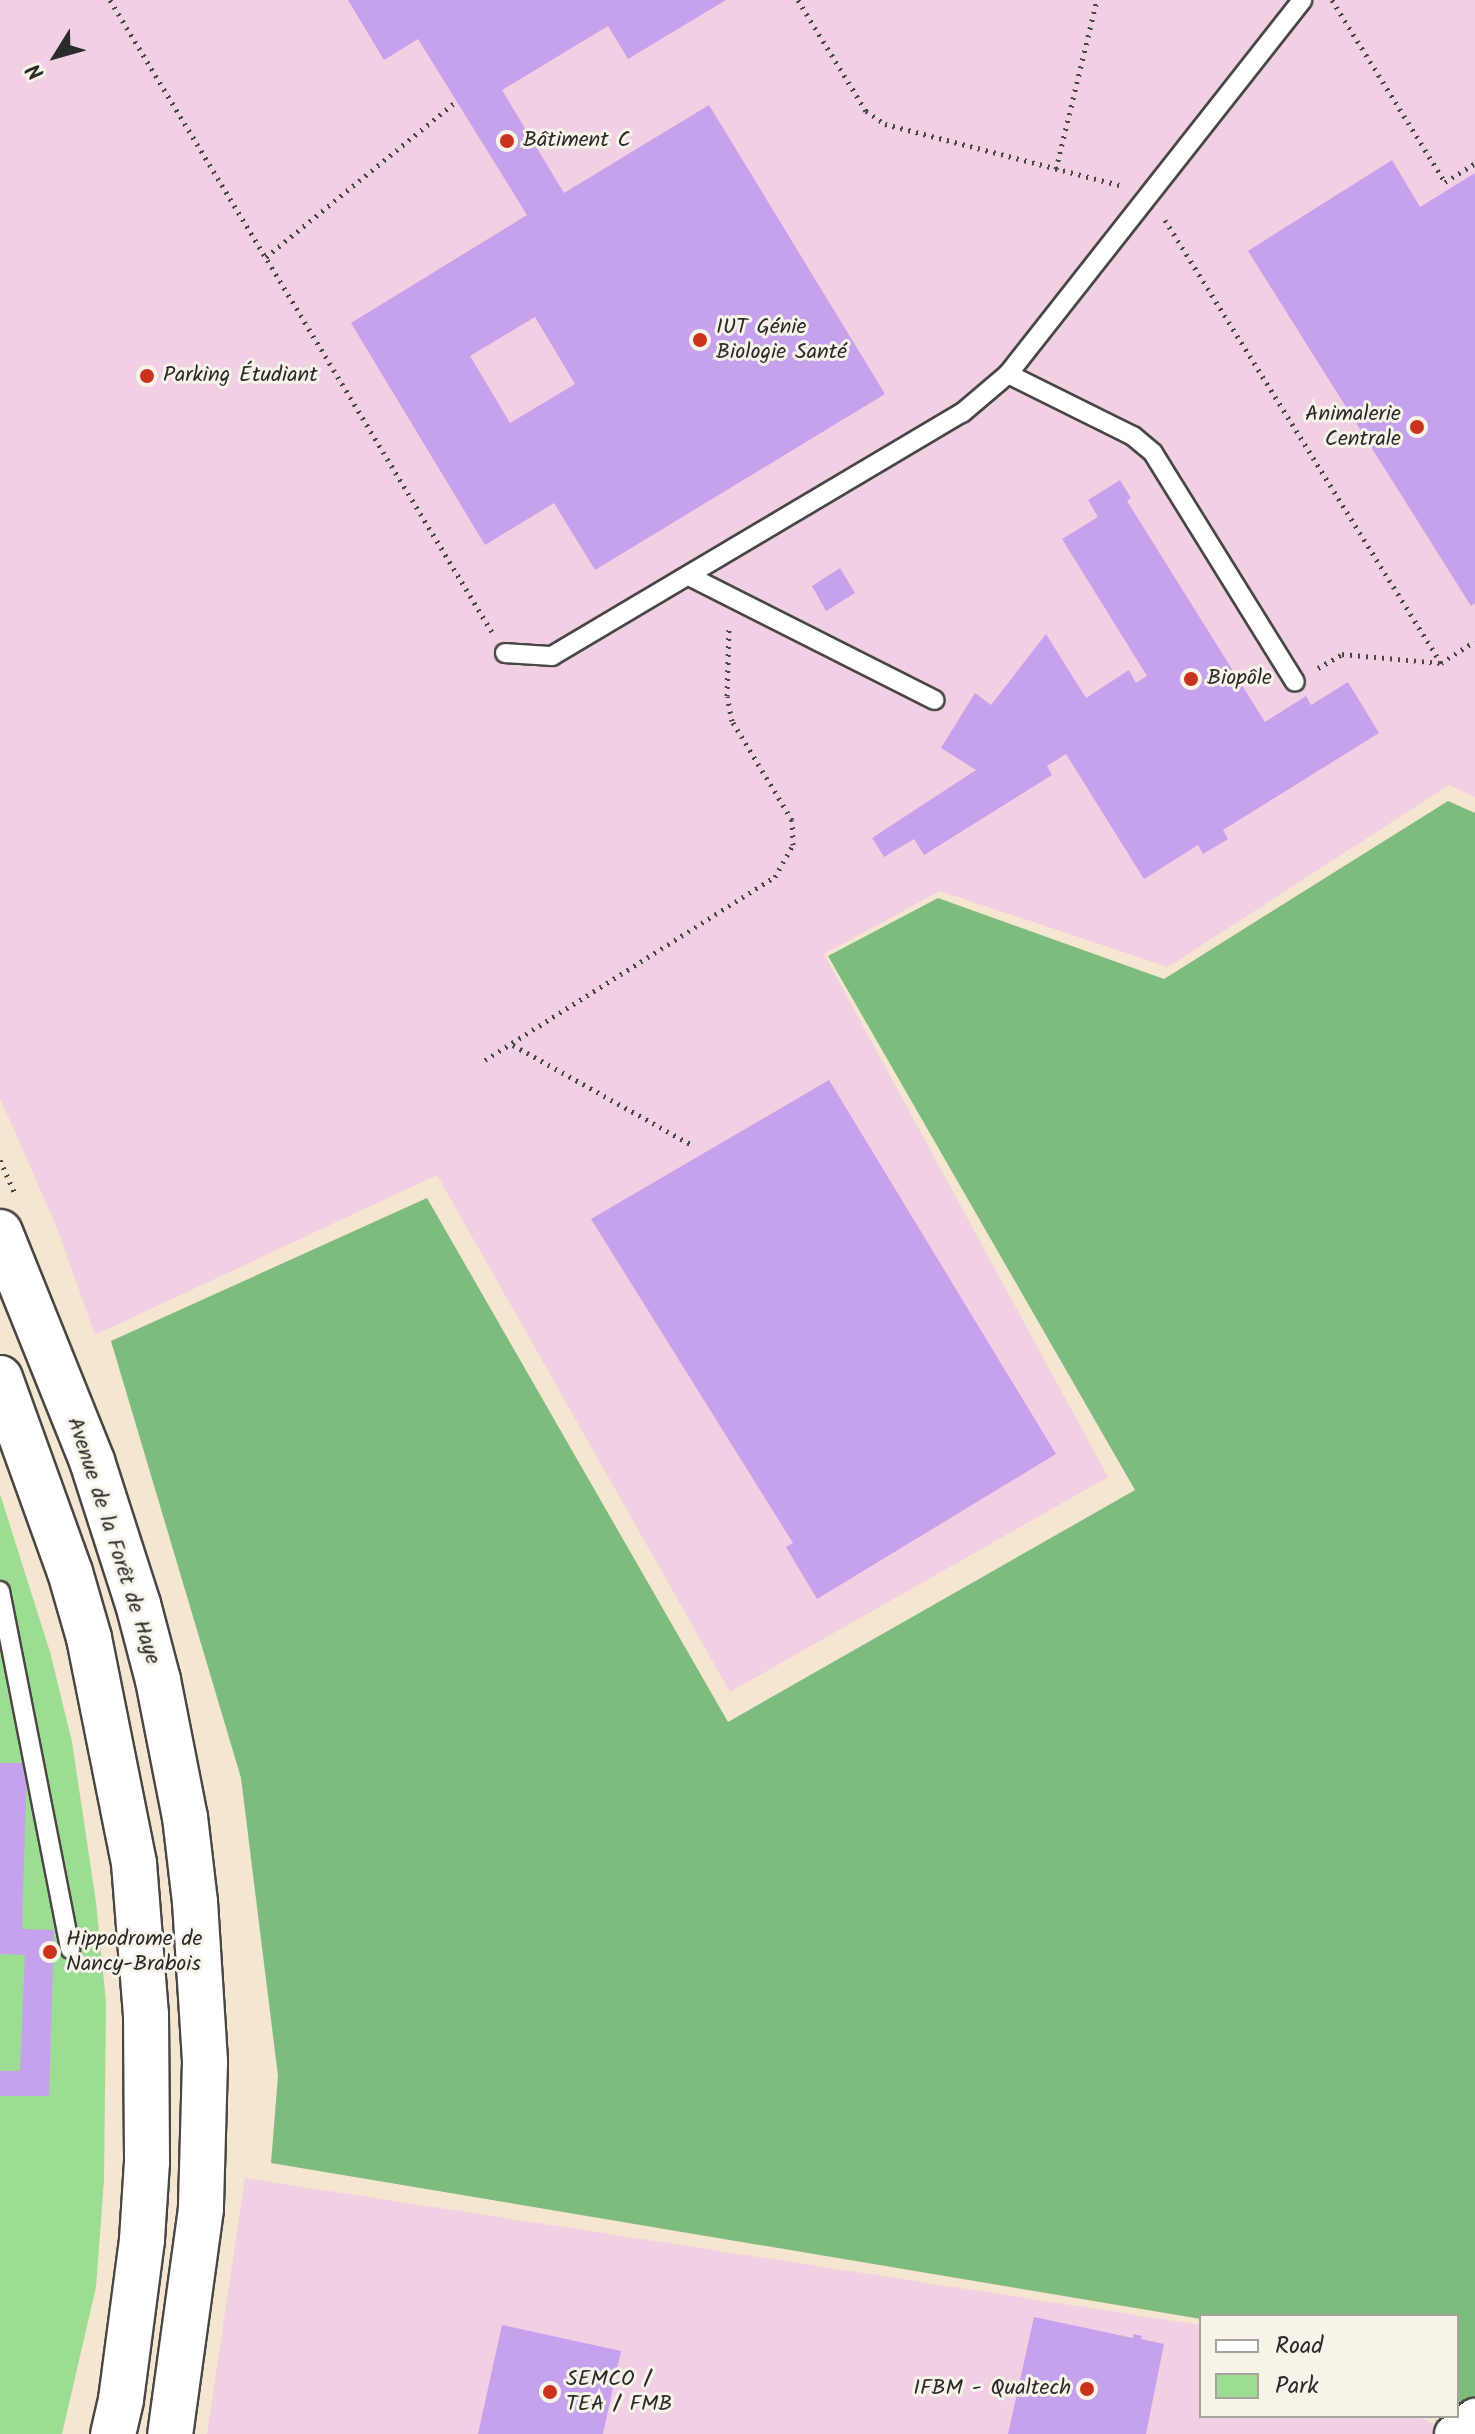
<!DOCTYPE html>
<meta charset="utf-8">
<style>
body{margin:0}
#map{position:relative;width:1475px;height:2434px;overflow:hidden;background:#f4e6d0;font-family:Kalam,sans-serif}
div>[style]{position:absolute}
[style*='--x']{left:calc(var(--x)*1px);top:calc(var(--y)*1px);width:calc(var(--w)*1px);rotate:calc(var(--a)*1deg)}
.built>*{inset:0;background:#f1d0e4}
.green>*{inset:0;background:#9cdd93}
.forest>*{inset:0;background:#7dbc7d}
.building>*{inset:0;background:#c5a2eb}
.path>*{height:5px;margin-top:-2.5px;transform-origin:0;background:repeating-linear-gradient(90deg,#494744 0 2px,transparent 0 8px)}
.roads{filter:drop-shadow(2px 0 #494744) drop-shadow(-2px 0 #494744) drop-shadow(0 2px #494744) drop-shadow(0 -2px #494744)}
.lane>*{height:18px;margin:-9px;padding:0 9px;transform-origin:9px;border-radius:9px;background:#fff}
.street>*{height:36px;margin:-18px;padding:0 18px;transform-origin:18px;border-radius:18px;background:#fff}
.secondary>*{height:44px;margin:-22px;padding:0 22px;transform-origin:22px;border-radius:22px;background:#fff}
.dots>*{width:22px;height:22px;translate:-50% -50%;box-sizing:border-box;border:4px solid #f7f3e8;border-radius:50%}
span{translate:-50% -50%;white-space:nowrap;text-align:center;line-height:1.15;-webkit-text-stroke:6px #f7f3e8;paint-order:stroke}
.poi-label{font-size:22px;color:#2b2b2b}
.left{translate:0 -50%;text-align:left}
.right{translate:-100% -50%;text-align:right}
.street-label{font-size:22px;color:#2b2b2b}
.legend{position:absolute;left:1199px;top:2314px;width:260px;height:104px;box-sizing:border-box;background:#f7f3e8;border:2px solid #a5a39c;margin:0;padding:10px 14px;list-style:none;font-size:24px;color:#2b2b2b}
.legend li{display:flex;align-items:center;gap:16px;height:40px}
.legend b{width:40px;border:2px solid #a5a39c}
.north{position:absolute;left:16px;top:16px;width:80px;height:80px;-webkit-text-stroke:6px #f7f3e8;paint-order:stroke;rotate:233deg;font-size:22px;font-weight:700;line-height:32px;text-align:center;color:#2b2b2b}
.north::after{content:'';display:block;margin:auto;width:28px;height:36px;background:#2b2b2b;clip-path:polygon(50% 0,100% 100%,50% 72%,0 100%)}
</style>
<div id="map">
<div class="built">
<div style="clip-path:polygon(0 0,1475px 0,1475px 797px,1449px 785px,1168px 967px,940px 891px,824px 954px,1108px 1477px,730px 1692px,437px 1175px,95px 1335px,57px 1228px,0 1098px)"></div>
<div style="clip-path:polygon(245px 2178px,1201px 2325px,1201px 2416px,1417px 2416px,1455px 2434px,207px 2434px)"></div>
</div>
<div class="green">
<div style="clip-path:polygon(0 1494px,50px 1652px,72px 1742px,96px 1902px,106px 2002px,104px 2180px,96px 2287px,62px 2434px,0 2434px)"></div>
</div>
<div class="forest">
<div style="clip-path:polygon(1448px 801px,1475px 813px,1475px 2411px,1455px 2426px,1435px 2416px,1457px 2416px,1457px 2316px,1201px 2316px,1201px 2319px,271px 2163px,278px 2076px,241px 1778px,111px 1341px,427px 1198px,728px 1722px,1135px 1490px,828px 956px,938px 898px,1164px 979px)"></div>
</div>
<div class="building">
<div style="clip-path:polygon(evenodd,348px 0,726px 0,628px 59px,608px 26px,502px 90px,564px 193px,709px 105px,885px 394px,595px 570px,554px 503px,485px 545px,351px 323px,527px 215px,418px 39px,384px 60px,348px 0,535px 317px,575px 384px,510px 423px,470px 356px,535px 317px)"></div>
<div style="clip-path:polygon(1392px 160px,1420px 207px,1475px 173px,1475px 603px,1471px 606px,1248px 251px)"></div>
<div style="clip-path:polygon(1120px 480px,1131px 498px,1127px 501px,1265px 722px,1306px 696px,1311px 705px,1348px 682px,1379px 733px,1223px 830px,1228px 839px,1203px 854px,1198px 845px,1144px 879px,1066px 754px,1047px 766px,1052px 775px,924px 855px,914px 839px,884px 857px,872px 838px,976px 770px,941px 748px,975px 693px,991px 705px,1046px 634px,1086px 698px,1129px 670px,1136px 683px,1147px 676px,1062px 539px,1098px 517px,1088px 500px)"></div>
<div style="clip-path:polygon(840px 568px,855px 593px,826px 611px,812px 586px)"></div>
<div style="clip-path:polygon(829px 1080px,1056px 1454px,817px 1599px,786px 1547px,793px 1543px,591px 1219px)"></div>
<div style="clip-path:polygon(0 1763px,27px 1763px,22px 1929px,54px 1930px,49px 2096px,0 2096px,0 2071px,20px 2071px,25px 1955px,0 1954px)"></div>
<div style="clip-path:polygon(1034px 2317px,1133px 2338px,1133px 2334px,1142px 2336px,1141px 2339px,1164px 2344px,1146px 2434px,1008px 2434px)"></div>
<div style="clip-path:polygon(502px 2325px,621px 2351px,603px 2434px,478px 2434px)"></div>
</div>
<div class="path">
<div style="--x:110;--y:0;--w:738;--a:58.85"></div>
<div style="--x:798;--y:0;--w:130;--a:58.5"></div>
<div style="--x:866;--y:111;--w:23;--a:34"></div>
<div style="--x:885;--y:124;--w:242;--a:14.6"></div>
<div style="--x:1332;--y:0;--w:214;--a:58.2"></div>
<div style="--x:1445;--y:182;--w:36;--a:-32"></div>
<div style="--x:1056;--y:169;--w:174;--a:-76.4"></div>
<div style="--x:1165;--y:220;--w:522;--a:58.08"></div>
<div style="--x:1441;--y:663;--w:40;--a:-32.9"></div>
<div style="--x:266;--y:257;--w:243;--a:-39.3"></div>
<div style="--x:1318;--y:668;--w:28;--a:-30"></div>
<div style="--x:1342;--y:654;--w:98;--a:5.2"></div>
<div style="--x:513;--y:1045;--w:205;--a:29.2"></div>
<div style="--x:485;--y:1060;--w:343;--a:-32.3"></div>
<div style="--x:775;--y:877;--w:37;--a:-61"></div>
<div style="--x:793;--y:845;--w:25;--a:-92"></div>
<div style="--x:792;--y:820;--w:116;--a:-121.2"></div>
<div style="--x:732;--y:721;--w:25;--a:-101"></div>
<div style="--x:727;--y:696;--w:68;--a:-88.3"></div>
<div style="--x:0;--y:1160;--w:35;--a:66"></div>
</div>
<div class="roads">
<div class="lane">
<div style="--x:1008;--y:374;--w:140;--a:26.4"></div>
<div style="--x:1133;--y:436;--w:26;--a:40"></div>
<div style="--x:1153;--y:453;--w:269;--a:58.2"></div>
<div style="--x:689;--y:576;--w:275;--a:26.8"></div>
<div style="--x:505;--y:653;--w:47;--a:3.7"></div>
<div style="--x:552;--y:656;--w:477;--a:-30.7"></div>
<div style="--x:962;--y:413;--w:60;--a:-40.3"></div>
<div style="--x:1008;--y:374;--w:476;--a:-51.8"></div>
<div style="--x:0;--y:1591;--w:365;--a:78.9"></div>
</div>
<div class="street">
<div style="--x:1453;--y:2434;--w:28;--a:-38"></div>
</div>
<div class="secondary">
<div style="--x:0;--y:1232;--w:247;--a:68.1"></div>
<div style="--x:92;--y:1461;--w:150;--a:72.2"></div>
<div style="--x:138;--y:1604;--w:79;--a:75.3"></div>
<div style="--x:158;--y:1680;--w:140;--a:78.9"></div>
<div style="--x:185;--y:1817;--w:86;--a:83.3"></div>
<div style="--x:195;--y:1902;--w:160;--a:86.4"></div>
<div style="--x:205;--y:2062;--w:147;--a:91.6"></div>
<div style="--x:201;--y:2209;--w:227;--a:97.8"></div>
<div style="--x:0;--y:1378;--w:206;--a:70.2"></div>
<div style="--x:70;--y:1572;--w:69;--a:73.9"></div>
<div style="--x:89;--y:1638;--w:229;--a:78.7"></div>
<div style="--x:134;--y:1863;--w:151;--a:85.5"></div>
<div style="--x:146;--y:2014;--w:148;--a:89.6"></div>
<div style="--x:147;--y:2162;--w:78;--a:93.7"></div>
<div style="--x:142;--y:2240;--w:161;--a:97.5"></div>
<div style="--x:121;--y:2400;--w:35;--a:103"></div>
</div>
</div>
<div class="dots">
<div style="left:507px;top:141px;background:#c8321e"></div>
<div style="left:700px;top:340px;background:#c8321e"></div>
<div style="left:147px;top:376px;background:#c8321e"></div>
<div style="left:1417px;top:427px;background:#c8321e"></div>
<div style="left:1191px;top:679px;background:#c8321e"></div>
<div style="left:50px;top:1952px;background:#c8321e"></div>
<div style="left:1087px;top:2389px;background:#c8321e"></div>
<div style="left:550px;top:2392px;background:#c8321e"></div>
</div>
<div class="poi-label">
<span class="left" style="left:523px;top:141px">Bâtiment C</span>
<span class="left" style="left:716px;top:340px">IUT Génie<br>Biologie Santé</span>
<span class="left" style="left:163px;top:376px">Parking Étudiant</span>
<span class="right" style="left:1401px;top:427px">Animalerie<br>Centrale</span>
<span class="left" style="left:1207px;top:679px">Biopôle</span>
<span class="left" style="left:66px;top:1952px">Hippodrome de<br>Nancy-Brabois</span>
<span class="left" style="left:566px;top:2392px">SEMCO /<br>TEA / FMB</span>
<span class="right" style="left:1071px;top:2389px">IFBM - Qualtech</span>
</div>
<div class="street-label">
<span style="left:113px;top:1541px;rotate:72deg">Avenue de la Forêt de Haye</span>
</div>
<ul class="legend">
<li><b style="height:10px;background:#fff"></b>Road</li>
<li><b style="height:22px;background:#9cdd93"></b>Park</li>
</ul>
<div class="north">N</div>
</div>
